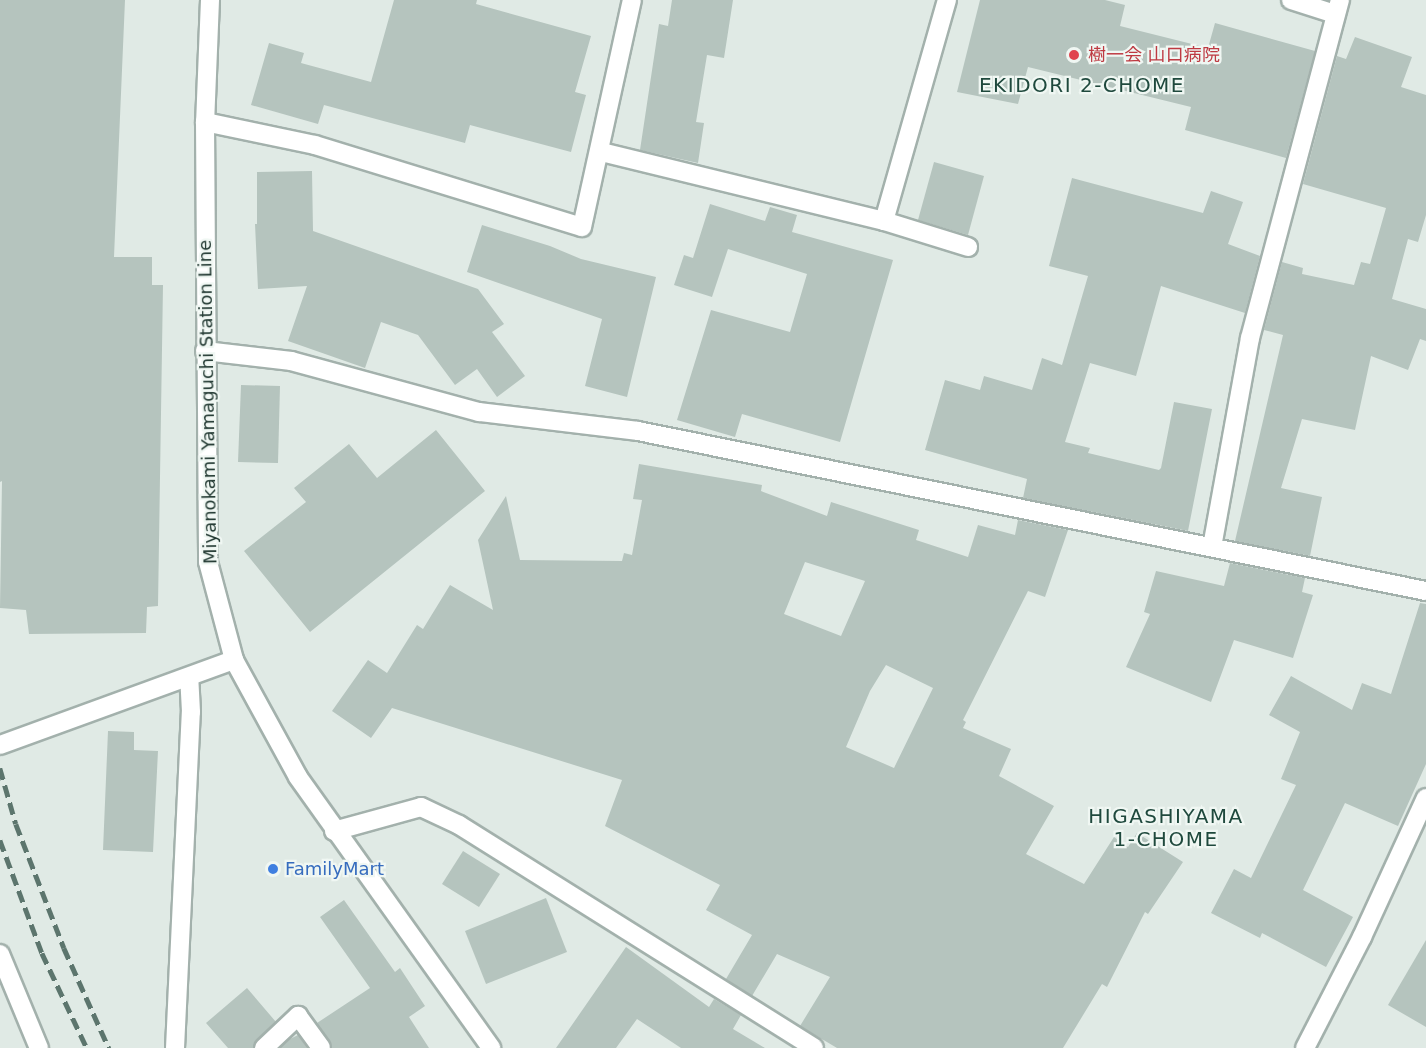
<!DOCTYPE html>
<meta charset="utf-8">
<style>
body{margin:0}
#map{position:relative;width:1426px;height:1048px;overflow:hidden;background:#e0eae5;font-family:"DejaVu Sans","Noto Sans JP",sans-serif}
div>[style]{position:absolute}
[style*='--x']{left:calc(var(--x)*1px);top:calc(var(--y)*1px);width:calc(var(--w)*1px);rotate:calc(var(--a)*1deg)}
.building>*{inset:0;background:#b5c4be}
.roads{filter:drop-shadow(2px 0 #a3b1ac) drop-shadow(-2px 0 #a3b1ac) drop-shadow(0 2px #a3b1ac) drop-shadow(0 -2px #a3b1ac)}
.minor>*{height:18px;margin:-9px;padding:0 9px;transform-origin:9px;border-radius:9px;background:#fff}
.secondary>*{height:18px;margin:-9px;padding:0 9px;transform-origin:9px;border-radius:9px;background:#fff}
.rail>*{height:4.5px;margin-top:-2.25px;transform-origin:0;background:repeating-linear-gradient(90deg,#5c756d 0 12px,transparent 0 18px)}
.dots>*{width:16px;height:16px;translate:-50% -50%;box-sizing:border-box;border:3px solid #f0f7f3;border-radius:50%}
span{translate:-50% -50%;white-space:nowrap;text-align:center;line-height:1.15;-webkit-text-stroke:4.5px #f0f7f3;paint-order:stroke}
.health-label{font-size:18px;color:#be3a42}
.left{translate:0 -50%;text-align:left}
.street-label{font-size:18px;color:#223932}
.shop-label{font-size:18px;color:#366cbe}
.neighbourhood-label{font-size:20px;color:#1f493d;letter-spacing:1.5px}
</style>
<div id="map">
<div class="building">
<div style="clip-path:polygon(0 0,125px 0,114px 257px,152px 257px,152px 285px,163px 285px,158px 606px,147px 607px,146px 633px,29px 634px,26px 610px,0 608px,2px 481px,0 482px)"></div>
<div style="clip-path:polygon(394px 0,477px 0,476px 4px,591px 36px,575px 92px,586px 95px,571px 152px,470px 125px,465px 143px,324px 105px,318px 124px,251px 105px,269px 43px,304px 53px,301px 63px,371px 82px)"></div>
<div style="clip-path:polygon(672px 0,733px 0,724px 58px,707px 55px,696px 122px,704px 123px,698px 163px,640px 150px,659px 24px,668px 26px)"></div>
<div style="clip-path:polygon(980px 0,1105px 0,1125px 5px,1120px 26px,1208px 48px,1215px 23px,1315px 51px,1286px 158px,1185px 130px,1191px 107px,1028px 67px,1018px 104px,957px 92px)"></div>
<div style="clip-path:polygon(1355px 37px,1412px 57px,1401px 87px,1426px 95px,1426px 215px,1418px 242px,1408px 239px,1392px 299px,1426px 309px,1426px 341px,1420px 339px,1408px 370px,1371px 356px,1355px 430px,1302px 419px,1281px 488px,1322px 497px,1310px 556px,1235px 541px,1283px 335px,1264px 330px,1282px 262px,1303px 268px,1302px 274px,1354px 285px,1361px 262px,1370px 264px,1386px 208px,1303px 184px,1337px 56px,1346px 59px)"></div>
<div style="clip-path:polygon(934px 162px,984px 176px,968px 235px,918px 220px)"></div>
<div style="clip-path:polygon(312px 171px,313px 231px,478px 289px,504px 324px,492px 332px,525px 376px,497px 397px,477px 369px,455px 385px,418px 335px,381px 322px,365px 368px,288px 341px,307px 286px,258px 289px,255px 224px,257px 224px,257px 172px)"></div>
<div style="clip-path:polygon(1072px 178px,1203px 213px,1211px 191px,1243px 202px,1228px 244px,1260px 256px,1245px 313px,1161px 286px,1136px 376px,1090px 363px,1065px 442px,1090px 448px,1088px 453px,1159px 470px,1161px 468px,1174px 402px,1212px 409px,1188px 531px,1023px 498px,1027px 479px,925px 450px,945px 380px,980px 390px,984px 376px,1032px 390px,1042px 358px,1062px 365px,1088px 276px,1049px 266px)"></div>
<div style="clip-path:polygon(710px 204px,765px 221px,770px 207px,797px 215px,792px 232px,893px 260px,840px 442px,742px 414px,735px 437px,677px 420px,711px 310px,790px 332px,807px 274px,728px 249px,712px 297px,674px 285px,684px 255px,693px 258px)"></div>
<div style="clip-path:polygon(482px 225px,550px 246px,581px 259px,656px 277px,627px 397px,585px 386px,602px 319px,467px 272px)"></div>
<div style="clip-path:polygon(241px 385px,280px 386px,278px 463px,238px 462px)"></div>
<div style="clip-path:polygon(436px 430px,485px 491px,310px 632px,244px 551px,306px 502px,294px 488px,349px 444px,377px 478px)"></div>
<div style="clip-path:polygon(evenodd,639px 464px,762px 485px,761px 491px,827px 516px,831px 502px,919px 530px,916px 540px,968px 557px,978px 525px,1015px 535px,1018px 520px,1068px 530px,1045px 597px,1028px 591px,963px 720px,966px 722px,963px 728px,1011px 749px,999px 776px,1054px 806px,1026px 854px,1084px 884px,1114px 837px,1128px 847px,1137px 833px,1183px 862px,1148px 914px,1145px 912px,1107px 987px,1102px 984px,1063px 1048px,837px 1048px,800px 1026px,830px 977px,777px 954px,752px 996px,726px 979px,752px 935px,706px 910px,720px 885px,605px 826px,622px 780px,392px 708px,371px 738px,332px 711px,368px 660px,387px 673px,417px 625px,423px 629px,450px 585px,493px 610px,478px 540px,506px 496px,520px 560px,622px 561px,624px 553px,632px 555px,642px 500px,633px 499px,639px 464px,805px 562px,865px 581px,841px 636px,784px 614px,805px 562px,639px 464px,886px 665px,933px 688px,894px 768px,846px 747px,870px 691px,886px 665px)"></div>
<div style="clip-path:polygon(1230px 563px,1305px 578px,1302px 592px,1313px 595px,1293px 658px,1234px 640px,1211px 702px,1126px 667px,1150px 614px,1144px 612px,1156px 571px,1224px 586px)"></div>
<div style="clip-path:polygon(1420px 603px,1426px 604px,1426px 764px,1398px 826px,1345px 803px,1303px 890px,1353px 917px,1326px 967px,1262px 933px,1260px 938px,1211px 913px,1234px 869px,1251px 878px,1296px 785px,1281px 779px,1300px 732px,1269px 715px,1291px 676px,1352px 710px,1362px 683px,1391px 694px)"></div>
<div style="clip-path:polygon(108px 731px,134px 732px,134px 750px,158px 751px,153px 852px,103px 850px)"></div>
<div style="clip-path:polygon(463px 851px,500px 874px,479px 907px,442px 884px)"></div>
<div style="clip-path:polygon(546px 898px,567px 952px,486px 984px,465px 931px)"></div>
<div style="clip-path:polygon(344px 900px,395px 972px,400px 968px,425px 1006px,409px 1017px,429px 1048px,332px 1048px,317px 1023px,370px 988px,320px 917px)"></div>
<div style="clip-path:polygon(1426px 940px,1426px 1027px,1388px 1005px)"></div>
<div style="clip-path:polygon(626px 947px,709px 1007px,714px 999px,741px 1015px,733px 1029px,765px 1048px,681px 1048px,637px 1019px,616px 1048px,556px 1048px)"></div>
<div style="clip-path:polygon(247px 988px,276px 1022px,256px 1040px,253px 1048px,228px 1048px,206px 1023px)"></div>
<div style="clip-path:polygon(298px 1035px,307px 1048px,280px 1048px,290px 1039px)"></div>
</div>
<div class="roads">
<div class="minor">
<div style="--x:1291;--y:0;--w:46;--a:17.7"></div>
<div style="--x:205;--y:122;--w:112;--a:11.8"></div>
<div style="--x:315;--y:145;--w:279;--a:17.1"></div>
<div style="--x:582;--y:227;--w:232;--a:-77.6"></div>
<div style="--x:601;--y:152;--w:291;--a:13.7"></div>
<div style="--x:884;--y:221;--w:88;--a:17.2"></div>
<div style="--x:884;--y:221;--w:230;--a:-74.1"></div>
<div style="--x:205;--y:351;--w:87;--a:6.6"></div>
<div style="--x:291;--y:361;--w:195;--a:15.2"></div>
<div style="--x:479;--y:412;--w:160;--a:6.8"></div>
<div style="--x:638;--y:431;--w:804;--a:11.48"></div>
<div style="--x:1212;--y:547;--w:212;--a:-79.7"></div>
<div style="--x:1250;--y:338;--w:350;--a:-75.1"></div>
<div style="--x:0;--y:745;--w:249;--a:-20"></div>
<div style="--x:334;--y:831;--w:90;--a:-15.4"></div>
<div style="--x:421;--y:807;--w:42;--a:25.3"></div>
<div style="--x:459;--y:825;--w:419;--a:32.1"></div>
<div style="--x:0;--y:954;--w:102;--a:67.5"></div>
<div style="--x:175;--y:1048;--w:336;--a:-87.3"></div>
<div style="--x:191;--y:712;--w:35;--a:-93"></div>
<div style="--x:264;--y:1048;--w:47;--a:-43.3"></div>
<div style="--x:298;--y:1016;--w:39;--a:54"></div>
<div style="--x:1305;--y:1048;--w:125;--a:-62.8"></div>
<div style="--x:1362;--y:937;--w:153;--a:-65.3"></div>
</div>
<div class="secondary">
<div style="--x:210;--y:0;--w:122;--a:92.3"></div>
<div style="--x:205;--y:122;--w:440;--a:89.6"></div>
<div style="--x:208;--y:562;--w:101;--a:75.1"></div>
<div style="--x:234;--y:660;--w:133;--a:61.3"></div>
<div style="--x:298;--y:777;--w:333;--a:54.5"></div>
</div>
</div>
<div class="rail">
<div style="--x:0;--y:768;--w:58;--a:74.1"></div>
<div style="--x:16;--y:824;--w:133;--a:68.8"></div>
<div style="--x:64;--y:948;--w:110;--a:65.8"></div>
<div style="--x:0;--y:840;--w:121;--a:69.6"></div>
<div style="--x:42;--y:953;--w:105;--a:64.7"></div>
</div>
<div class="dots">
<div style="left:1074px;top:55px;background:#e0444e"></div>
<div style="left:273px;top:869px;background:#3f7fe0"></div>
</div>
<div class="health-label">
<span class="left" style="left:1088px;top:55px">樹一会 山口病院</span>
</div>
<div class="street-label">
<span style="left:208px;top:402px;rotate:-91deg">Miyanokami Yamaguchi Station Line</span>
</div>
<div class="shop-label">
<span class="left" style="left:285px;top:869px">FamilyMart</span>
</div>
<div class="neighbourhood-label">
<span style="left:1082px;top:85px">EKIDORI 2-CHOME</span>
<span style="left:1166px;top:828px">HIGASHIYAMA<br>1-CHOME</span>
</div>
</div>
